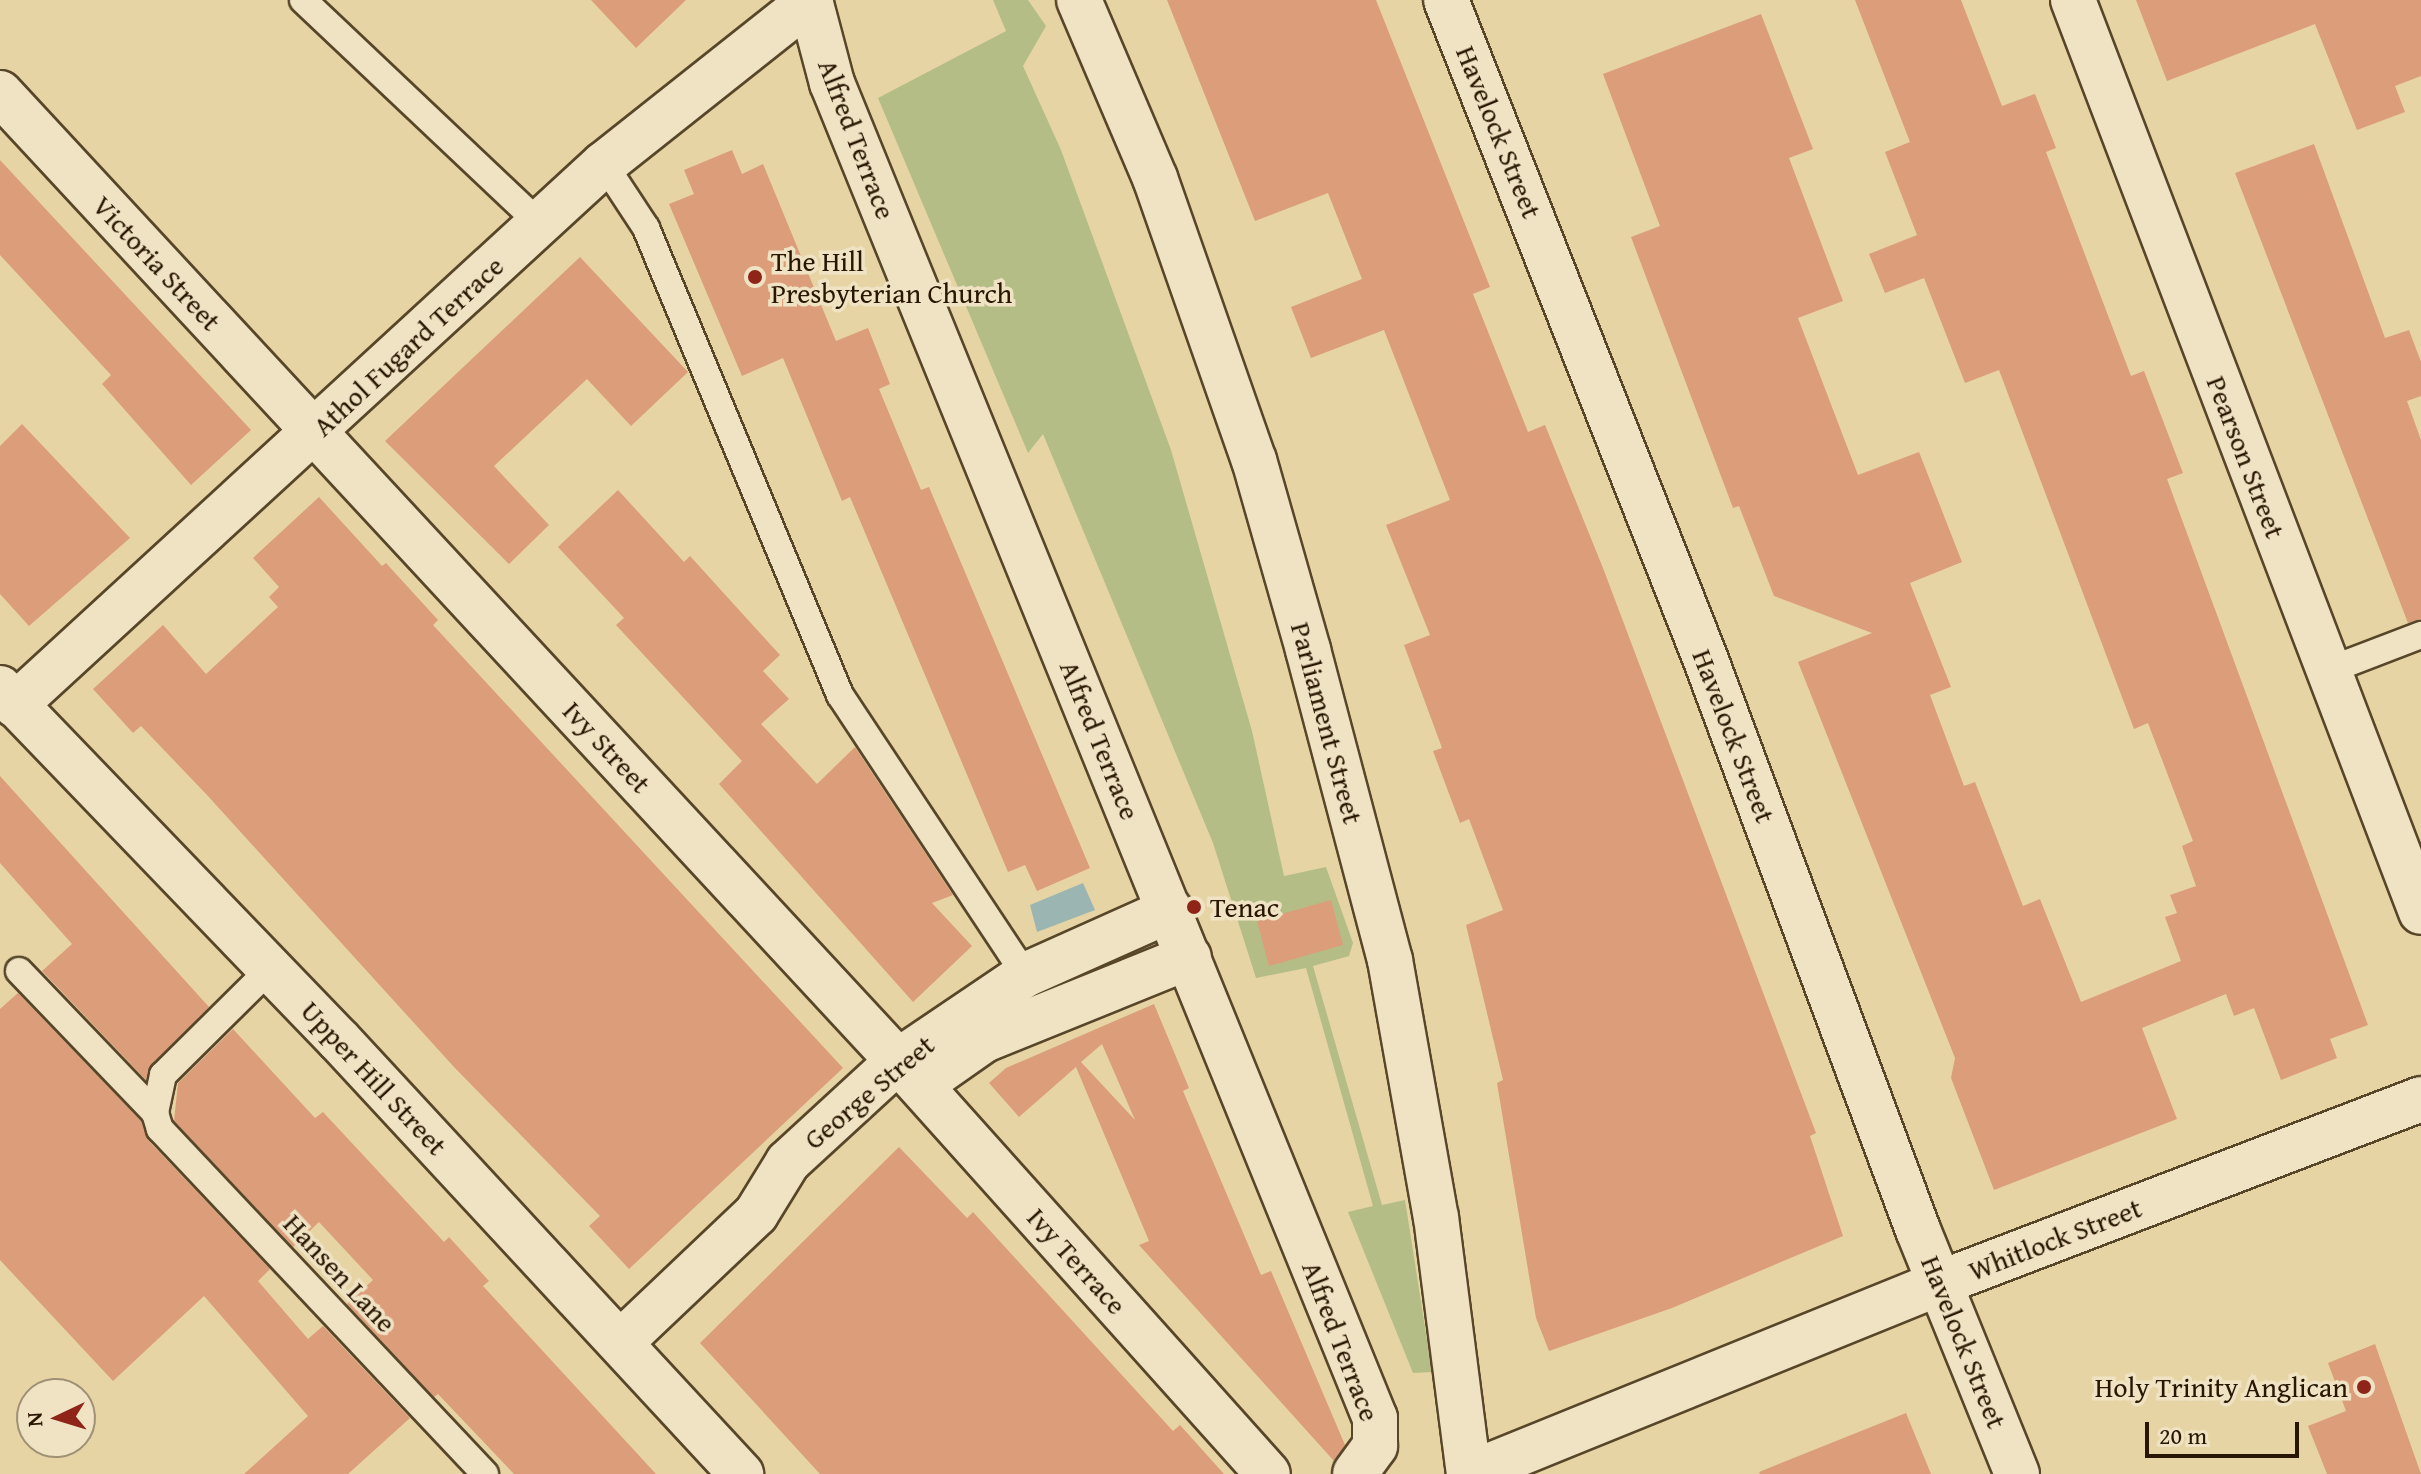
<!DOCTYPE html>
<style>
body{margin:0}
#map{position:relative;width:2421px;height:1474px;overflow:hidden;background:#e6d4a4;font-family:"Gentium Book Plus",serif}
div>[style]{position:absolute}
[style*='--x']{left:calc(var(--x)*1px);top:calc(var(--y)*1px);width:calc(var(--w)*1px);rotate:calc(var(--a)*1deg)}
.green>*{inset:0;background:#b4bd86}
.water>*{inset:0;background:#9bb5b2}
.building>*{inset:0;background:#dc9d7a}
.roads{filter:drop-shadow(2px 0 #584629) drop-shadow(-2px 0 #584629) drop-shadow(0 2px #584629) drop-shadow(0 -2px #584629)}
.service>*{height:26px;margin:-13px;padding:0 13px;transform-origin:13px;border-radius:13px;background:#efe3c4}
.minor>*{height:44px;margin:-22px;padding:0 22px;transform-origin:22px;border-radius:22px;background:#efe3c4}
.dots>*{width:22px;height:22px;translate:-50% -50%;box-sizing:border-box;border:4px solid #efe3c4;border-radius:50%}
span{translate:-50% -50%;white-space:nowrap;text-align:center;line-height:1.15;-webkit-text-stroke:7px #efe3c4;paint-order:stroke}
.street-label{font-size:28px;color:#291600}
.poi-label{font-size:28px;color:#291600}
.left{translate:0 -50%;text-align:left}
.right{translate:-100% -50%;text-align:right}
.north{position:absolute;left:16px;top:1378px;width:80px;height:80px;box-sizing:border-box;background:#efe3c4;border:2px solid #a09176;border-radius:50%;rotate:266deg;font-size:22px;font-weight:700;line-height:32px;text-align:center;color:#291600}
.north::after{content:'';display:block;margin:auto;width:28px;height:36px;background:#8f2418;clip-path:polygon(50% 0,100% 100%,50% 72%,0 100%)}
.scale{position:absolute;left:2145px;top:1422px;width:154px;height:36px;box-sizing:border-box;border:4px solid #291600;border-top:0;padding-left:10px;font-size:24px;line-height:28px;white-space:nowrap;color:#291600;-webkit-text-stroke:6px #efe3c4;paint-order:stroke}
</style>
<div id="map">
<div class="green">
<div style="clip-path:polygon(993px 0,1028px 0,1046px 26px,1023px 66px,1061px 150px,1171px 450px,1252px 731px,1284px 876px,1326px 867px,1353px 943px,1349px 956px,1313px 966px,1382px 1205px,1405px 1200px,1432px 1372px,1413px 1373px,1348px 1212px,1373px 1206px,1306px 968px,1256px 978px,1213px 843px,1043px 434px,1028px 453px,878px 98px,1006px 31px)"></div>
</div>
<div class="water">
<div style="clip-path:polygon(1083px 883px,1095px 910px,1037px 932px,1030px 905px)"></div>
</div>
<div class="building">
<div style="clip-path:polygon(591px 0,686px 0,636px 48px)"></div>
<div style="clip-path:polygon(1167px 0,1376px 0,1490px 287px,1473px 294px,1528px 432px,1545px 425px,1603px 568px,1816px 1133px,1810px 1136px,1843px 1236px,1672px 1308px,1549px 1351px,1536px 1318px,1497px 1083px,1503px 1080px,1466px 925px,1503px 910px,1469px 819px,1460px 823px,1433px 751px,1442px 748px,1404px 645px,1430px 635px,1386px 525px,1450px 500px,1384px 330px,1311px 358px,1291px 307px,1362px 279px,1328px 193px,1255px 221px)"></div>
<div style="clip-path:polygon(1855px 0,1961px 0,2002px 106px,2035px 94px,2056px 148px,2046px 152px,2131px 376px,2144px 371px,2183px 473px,2167px 479px,2368px 1025px,2330px 1039px,2337px 1058px,2281px 1080px,2254px 1008px,2234px 1016px,2226px 994px,2142px 1028px,2177px 1119px,1994px 1190px,1951px 1078px,1955px 1058px,1798px 662px,1872px 633px,1774px 596px,1739px 506px,1733px 508px,1631px 237px,1660px 226px,1603px 74px,1761px 14px,1813px 149px,1789px 158px,1843px 301px,1798px 318px,1858px 475px,1919px 452px,1962px 562px,1910px 583px,1951px 687px,1930px 695px,1964px 786px,1975px 782px,2023px 906px,2040px 899px,2081px 1002px,2181px 961px,2165px 917px,2177px 913px,2170px 895px,2196px 886px,2182px 846px,2193px 841px,2148px 723px,2134px 729px,1999px 370px,1965px 383px,1924px 278px,1885px 293px,1869px 254px,1917px 235px,1885px 152px,1910px 142px)"></div>
<div style="clip-path:polygon(2136px 0,2421px 0,2421px 76px,2395px 86px,2405px 112px,2357px 130px,2315px 24px,2167px 81px)"></div>
<div style="clip-path:polygon(2314px 144px,2385px 338px,2409px 330px,2421px 362px,2421px 396px,2407px 401px,2421px 440px,2421px 619px,2408px 623px,2235px 173px)"></div>
<div style="clip-path:polygon(732px 150px,742px 174px,763px 164px,836px 341px,868px 328px,890px 384px,879px 389px,921px 490px,929px 487px,1090px 868px,1037px 891px,1025px 865px,1008px 872px,850px 497px,842px 501px,783px 358px,742px 376px,669px 204px,694px 194px,684px 170px)"></div>
<div style="clip-path:polygon(0 160px,251px 430px,191px 485px,102px 384px,111px 375px,0 255px)"></div>
<div style="clip-path:polygon(580px 257px,688px 372px,631px 426px,587px 379px,494px 466px,549px 525px,509px 564px,385px 441px)"></div>
<div style="clip-path:polygon(22px 424px,130px 538px,29px 626px,0 594px,0 446px)"></div>
<div style="clip-path:polygon(618px 490px,684px 562px,690px 556px,780px 655px,763px 671px,789px 699px,761px 724px,817px 784px,855px 747px,953px 895px,932px 903px,972px 946px,913px 1002px,719px 784px,742px 761px,616px 625px,624px 618px,558px 547px)"></div>
<div style="clip-path:polygon(319px 497px,382px 566px,386px 563px,438px 620px,433px 625px,843px 1068px,629px 1269px,589px 1226px,600px 1216px,454px 1067px,207px 795px,141px 726px,133px 733px,93px 689px,163px 625px,206px 674px,278px 607px,269px 597px,279px 587px,253px 558px)"></div>
<div style="clip-path:polygon(0 776px,209px 1007px,152px 1064px,146px 1080px,42px 971px,72px 944px,0 863px)"></div>
<div style="clip-path:polygon(1331px 900px,1343px 945px,1269px 966px,1257px 921px)"></div>
<div style="clip-path:polygon(18px 993px,141px 1121px,148px 1140px,270px 1269px,258px 1281px,308px 1339px,323px 1326px,410px 1418px,348px 1474px,244px 1474px,308px 1416px,204px 1296px,113px 1381px,0 1260px,0 1009px)"></div>
<div style="clip-path:polygon(evenodd,1154px 1004px,1189px 1088px,1183px 1091px,1261px 1275px,1271px 1271px,1345px 1445px,1334px 1461px,1139px 1245px,1149px 1241px,1076px 1067px,1019px 1117px,989px 1083px,1006px 1068px,1154px 1004px,1102px 1044px,1135px 1120px,1081px 1062px,1102px 1044px)"></div>
<div style="clip-path:polygon(233px 1029px,315px 1118px,323px 1112px,444px 1242px,449px 1237px,489px 1281px,483px 1286px,656px 1474px,514px 1474px,438px 1394px,434px 1397px,347px 1304px,373px 1280px,319px 1222px,293px 1247px,174px 1121px,178px 1083px)"></div>
<div style="clip-path:polygon(899px 1147px,967px 1218px,973px 1212px,1173px 1431px,1180px 1425px,1224px 1474px,820px 1474px,700px 1343px)"></div>
<div style="clip-path:polygon(2375px 1344px,2421px 1474px,2327px 1474px,2308px 1426px,2346px 1411px,2328px 1363px)"></div>
<div style="clip-path:polygon(1906px 1413px,1931px 1474px,1760px 1474px,1759px 1472px)"></div>
</div>
<div class="roads">
<div class="service">
<div style="--x:303;--y:0;--w:326;--a:43.4"></div>
<div style="--x:604;--y:164;--w:77;--a:56.7"></div>
<div style="--x:646;--y:228;--w:506;--a:67.44"></div>
<div style="--x:840;--y:695;--w:336;--a:56.5"></div>
<div style="--x:2327;--y:671;--w:101;--a:-21"></div>
<div style="--x:271;--y:968;--w:152;--a:135.3"></div>
<div style="--x:163;--y:1075;--w:39;--a:102"></div>
<div style="--x:155;--y:1113;--w:17;--a:73"></div>
<div style="--x:160;--y:1129;--w:474;--a:46.7"></div>
<div style="--x:19;--y:971;--w:197;--a:46.2"></div>
</div>
<div class="minor">
<div style="--x:810;--y:0;--w:86;--a:75.2"></div>
<div style="--x:832;--y:83;--w:1441;--a:67.87"></div>
<div style="--x:1375;--y:1418;--w:28;--a:90"></div>
<div style="--x:1375;--y:1446;--w:34;--a:126"></div>
<div style="--x:1079;--y:0;--w:194;--a:66.9"></div>
<div style="--x:1155;--y:178;--w:299;--a:70.7"></div>
<div style="--x:1254;--y:460;--w:198;--a:74.1"></div>
<div style="--x:1308;--y:650;--w:321;--a:75.2"></div>
<div style="--x:1390;--y:960;--w:261;--a:79.9"></div>
<div style="--x:1436;--y:1217;--w:259;--a:82.7"></div>
<div style="--x:1446;--y:0;--w:713;--a:68.51"></div>
<div style="--x:1707;--y:663;--w:605;--a:69.59"></div>
<div style="--x:1918;--y:1230;--w:263;--a:67.9"></div>
<div style="--x:2073;--y:0;--w:976;--a:69.11"></div>
<div style="--x:0;--y:93;--w:1320;--a:47.15"></div>
<div style="--x:898;--y:1061;--w:554;--a:48.14"></div>
<div style="--x:0;--y:688;--w:489;--a:46.1"></div>
<div style="--x:339;--y:1040;--w:592;--a:47.19"></div>
<div style="--x:15;--y:705;--w:800;--a:-42.57"></div>
<div style="--x:604;--y:164;--w:264;--a:-38.4"></div>
<div style="--x:920;--y:1085;--w:78;--a:-35.1"></div>
<div style="--x:984;--y:1040;--w:221;--a:-22"></div>
<div style="--x:621;--y:1342;--w:186;--a:-43.5"></div>
<div style="--x:756;--y:1214;--w:61;--a:-58.4"></div>
<div style="--x:788;--y:1162;--w:149;--a:-42.6"></div>
<div style="--x:898;--y:1061;--w:153;--a:-34.1"></div>
<div style="--x:1025;--y:975;--w:159;--a:-24.1"></div>
<div style="--x:1469;--y:1474;--w:508;--a:-22.07"></div>
<div style="--x:1940;--y:1283;--w:515;--a:-20.93"></div>
</div>
</div>
<div class="dots">
<div style="left:755px;top:277px;background:#8f2418"></div>
<div style="left:1194px;top:907px;background:#8f2418"></div>
<div style="left:2364px;top:1387px;background:#8f2418"></div>
</div>
<div class="street-label">
<span style="left:1499px;top:132px;rotate:68deg">Havelock Street</span>
<span style="left:857px;top:139px;rotate:69deg">Alfred Terrace</span>
<span style="left:157px;top:263px;rotate:47deg">Victoria Street</span>
<span style="left:408px;top:346px;rotate:-43deg">Athol Fugard Terrace</span>
<span style="left:2246px;top:457px;rotate:69deg">Pearson Street</span>
<span style="left:1327px;top:723px;rotate:75deg">Parliament Street</span>
<span style="left:1734px;top:736px;rotate:69deg">Havelock Street</span>
<span style="left:1100px;top:740px;rotate:68deg">Alfred Terrace</span>
<span style="left:607px;top:747px;rotate:47deg">Ivy Street</span>
<span style="left:374px;top:1078px;rotate:47deg">Upper Hill Street</span>
<span style="left:869px;top:1092px;rotate:-40deg">George Street</span>
<span style="left:2055px;top:1239px;rotate:-21deg">Whitlock Street</span>
<span style="left:1077px;top:1261px;rotate:48deg">Ivy Terrace</span>
<span style="left:340px;top:1273px;rotate:47deg">Hansen Lane</span>
<span style="left:1341px;top:1341px;rotate:69deg">Alfred Terrace</span>
<span style="left:1964px;top:1342px;rotate:68deg">Havelock Street</span>
</div>
<div class="poi-label">
<span class="left" style="left:771px;top:277px">The Hill<br>Presbyterian Church</span>
<span class="left" style="left:1210px;top:907px">Tenac</span>
<span class="right" style="left:2348px;top:1387px">Holy Trinity Anglican</span>
</div>
<div class="north">N</div>
<div class="scale">20 m</div>
</div>
